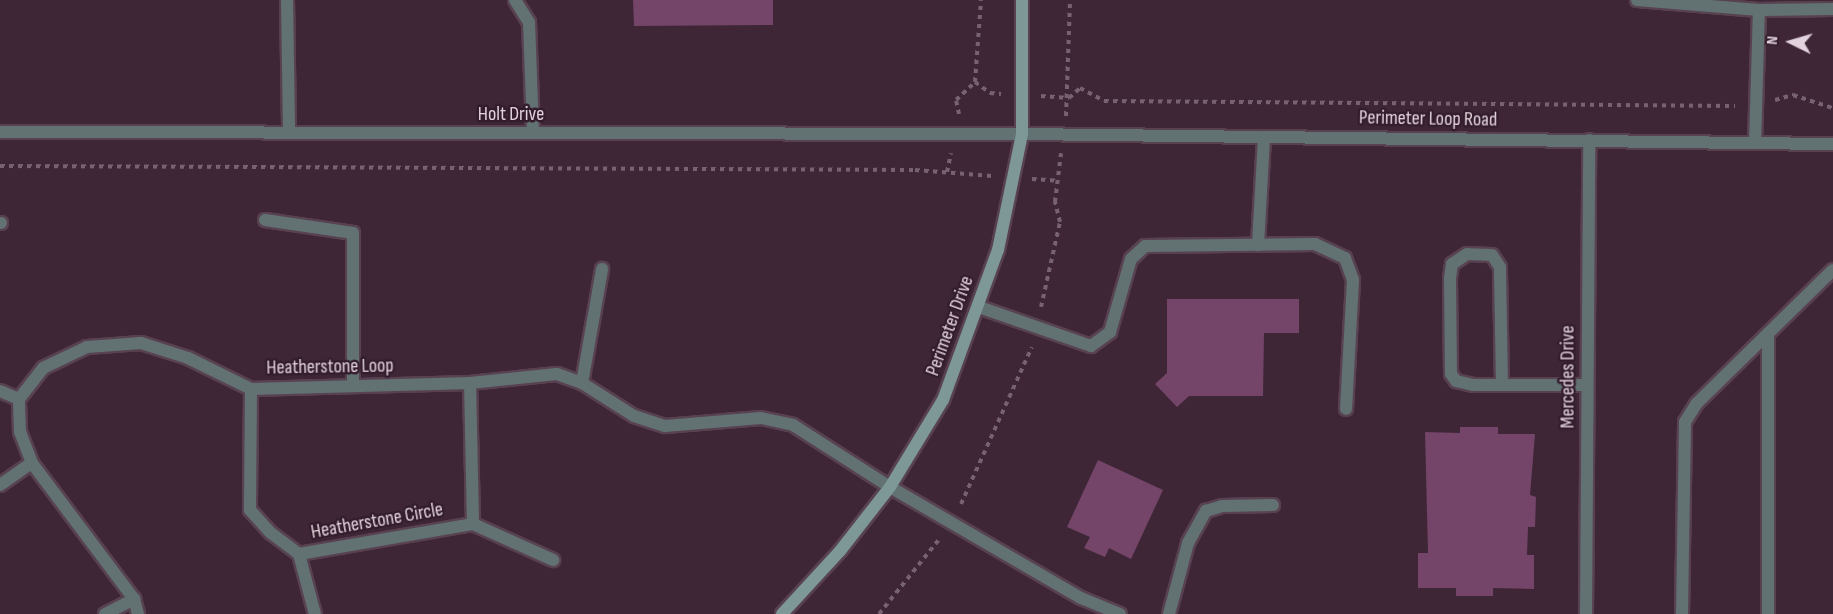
<!DOCTYPE html>
<style>
body{margin:0}
#map{position:relative;width:1833px;height:614px;overflow:hidden;background:#3e2637;font-family:"Sofia Sans Condensed",sans-serif}
div>[style]{position:absolute}
[style*='--x']{left:calc(var(--x)*1px);top:calc(var(--y)*1px);width:calc(var(--w)*1px);rotate:calc(var(--a)*1deg)}
.building>*{inset:0;background:#744568}
.path>*{height:4px;margin-top:-2px;transform-origin:0;background:repeating-linear-gradient(90deg,#776271 0 4.5px,transparent 0 9px)}
.roads{filter:drop-shadow(2px 0 #584252) drop-shadow(-2px 0 #584252) drop-shadow(0 2px #584252) drop-shadow(0 -2px #584252)}
.service>*{height:12px;margin:-6px;padding:0 6px;transform-origin:6px;border-radius:6px;background:#627272}
.minor>*{height:12px;margin:-6px;padding:0 6px;transform-origin:6px;border-radius:6px;background:#627272}
.tertiary>*{height:12px;margin:-6px;padding:0 6px;transform-origin:6px;border-radius:6px;background:#627272}
.secondary>*{height:12px;margin:-6px;padding:0 6px;transform-origin:6px;border-radius:6px;background:#7d9897}
span{translate:-50% -50%;white-space:nowrap;text-align:center;line-height:1.15;-webkit-text-stroke:5px #331d2d;paint-order:stroke}
.street-label{font-size:20px;color:#e2d2dd}
.north{position:absolute;left:1761px;top:12px;width:60px;height:60px;-webkit-text-stroke:4px #331d2d;paint-order:stroke;rotate:275deg;font-size:16px;font-weight:700;line-height:24px;text-align:center;color:#e2d2dd}
.north::after{content:'';display:block;margin:auto;width:21px;height:27px;background:#e2d2dd;clip-path:polygon(50% 0,100% 100%,50% 72%,0 100%)}
</style>
<div id="map">
<div class="building">
<div style="clip-path:polygon(633px 0,773px 0,773px 25px,634px 26px)"></div>
<div style="clip-path:polygon(1167px 299px,1299px 299px,1299px 333px,1264px 333px,1263px 396px,1189px 396px,1177px 407px,1155px 384px,1167px 373px)"></div>
<div style="clip-path:polygon(1460px 427px,1498px 427px,1498px 434px,1535px 434px,1530px 495px,1536px 497px,1535px 527px,1528px 527px,1527px 555px,1534px 555px,1534px 589px,1493px 588px,1493px 596px,1456px 596px,1456px 588px,1418px 588px,1418px 553px,1428px 553px,1425px 432px,1460px 433px)"></div>
<div style="clip-path:polygon(1098px 460px,1163px 490px,1131px 559px,1109px 548px,1105px 557px,1084px 548px,1090px 537px,1067px 527px)"></div>
</div>
<div class="path">
<div style="--x:975;--y:82;--w:19;--a:36"></div>
<div style="--x:990;--y:93;--w:11;--a:5"></div>
<div style="--x:1041;--y:96;--w:28;--a:4"></div>
<div style="--x:1069;--y:98;--w:15;--a:-42"></div>
<div style="--x:1080;--y:88;--w:27;--a:28"></div>
<div style="--x:1104;--y:101;--w:631;--a:0.45"></div>
<div style="--x:1775;--y:100;--w:19;--a:-16"></div>
<div style="--x:1793;--y:95;--w:42;--a:18"></div>
<div style="--x:959;--y:114;--w:14;--a:-102"></div>
<div style="--x:956;--y:100;--w:26;--a:-43"></div>
<div style="--x:975;--y:82;--w:82;--a:-85.8"></div>
<div style="--x:1066;--y:116;--w:116;--a:-88"></div>
<div style="--x:0;--y:166;--w:915;--a:0.25"></div>
<div style="--x:915;--y:170;--w:77;--a:4.5"></div>
<div style="--x:947;--y:172;--w:19;--a:-78"></div>
<div style="--x:1032;--y:179;--w:26;--a:4"></div>
<div style="--x:1041;--y:307;--w:87;--a:-77.4"></div>
<div style="--x:1060;--y:222;--w:21;--a:-104"></div>
<div style="--x:1055;--y:202;--w:49;--a:-83"></div>
<div style="--x:961;--y:504;--w:172;--a:-65.7"></div>
<div style="--x:879;--y:614;--w:97;--a:-51.2"></div>
</div>
<div class="roads">
<div class="service">
<div style="--x:287;--y:0;--w:133;--a:89.1"></div>
<div style="--x:515;--y:0;--w:26;--a:58"></div>
<div style="--x:529;--y:22;--w:111;--a:87.9"></div>
<div style="--x:1637;--y:0;--w:122;--a:4.7"></div>
<div style="--x:1759;--y:10;--w:74;--a:-0.8"></div>
<div style="--x:1755;--y:143;--w:133;--a:-88.3"></div>
<div style="--x:265;--y:220;--w:89;--a:8.4"></div>
<div style="--x:353;--y:233;--w:153;--a:90"></div>
<div style="--x:0;--y:223;--w:1;--a:0"></div>
<div style="--x:1258;--y:245;--w:108;--a:-86.8"></div>
<div style="--x:979;--y:307;--w:119;--a:19.2"></div>
<div style="--x:1091;--y:346;--w:24;--a:-36"></div>
<div style="--x:1110;--y:332;--w:76;--a:-74"></div>
<div style="--x:1131;--y:259;--w:19;--a:-43"></div>
<div style="--x:1145;--y:246;--w:170;--a:-0.7"></div>
<div style="--x:1315;--y:244;--w:33;--a:25"></div>
<div style="--x:1345;--y:258;--w:23;--a:70"></div>
<div style="--x:1353;--y:280;--w:129;--a:93.1"></div>
<div style="--x:1768;--y:334;--w:280;--a:90"></div>
<div style="--x:582;--y:383;--w:116;--a:-80"></div>
<div style="--x:1502;--y:385;--w:118;--a:-91"></div>
<div style="--x:1500;--y:267;--w:14;--a:-124"></div>
<div style="--x:1492;--y:255;--w:25;--a:-178"></div>
<div style="--x:1467;--y:254;--w:18;--a:146"></div>
<div style="--x:1452;--y:264;--w:15;--a:98"></div>
<div style="--x:1450;--y:279;--w:95;--a:89.4"></div>
<div style="--x:1451;--y:374;--w:9;--a:54"></div>
<div style="--x:1456;--y:381;--w:17;--a:13"></div>
<div style="--x:1473;--y:385;--w:114;--a:0"></div>
<div style="--x:0;--y:391;--w:21;--a:23"></div>
<div style="--x:0;--y:485;--w:39;--a:-35"></div>
<div style="--x:890;--y:487;--w:221;--a:30.2"></div>
<div style="--x:1081;--y:598;--w:42;--a:22.3"></div>
<div style="--x:473;--y:524;--w:88;--a:24.2"></div>
<div style="--x:299;--y:554;--w:62;--a:75.1"></div>
<div style="--x:105;--y:614;--w:33;--a:-27"></div>
<div style="--x:1169;--y:614;--w:73;--a:-75"></div>
<div style="--x:1188;--y:543;--w:37;--a:-61"></div>
<div style="--x:1206;--y:511;--w:17;--a:-17"></div>
<div style="--x:1222;--y:506;--w:51;--a:-1.1"></div>
<div style="--x:1682;--y:614;--w:192;--a:-89.1"></div>
<div style="--x:1685;--y:422;--w:22;--a:-58"></div>
<div style="--x:1697;--y:403;--w:190;--a:-44.4"></div>
</div>
<div class="minor">
<div style="--x:0;--y:132;--w:1022;--a:0.11"></div>
<div style="--x:251;--y:389;--w:121;--a:90.5"></div>
<div style="--x:250;--y:510;--w:31;--a:48"></div>
<div style="--x:271;--y:533;--w:35;--a:37"></div>
<div style="--x:299;--y:554;--w:177;--a:-9.8"></div>
<div style="--x:473;--y:524;--w:141;--a:-91.2"></div>
<div style="--x:138;--y:614;--w:16;--a:-105"></div>
<div style="--x:134;--y:599;--w:170;--a:-126.9"></div>
<div style="--x:32;--y:463;--w:33;--a:-111"></div>
<div style="--x:20;--y:432;--w:33;--a:-92"></div>
<div style="--x:19;--y:399;--w:39;--a:-52"></div>
<div style="--x:43;--y:368;--w:49;--a:-25.5"></div>
<div style="--x:87;--y:347;--w:54;--a:-4.2"></div>
<div style="--x:141;--y:343;--w:49;--a:17.7"></div>
<div style="--x:188;--y:358;--w:70;--a:26.2"></div>
<div style="--x:251;--y:389;--w:219;--a:-1.6"></div>
<div style="--x:470;--y:383;--w:87;--a:-5.9"></div>
<div style="--x:557;--y:374;--w:27;--a:20"></div>
<div style="--x:582;--y:383;--w:62;--a:32.4"></div>
<div style="--x:634;--y:416;--w:33;--a:18"></div>
<div style="--x:665;--y:426;--w:96;--a:-4.8"></div>
<div style="--x:761;--y:418;--w:33;--a:12"></div>
<div style="--x:793;--y:425;--w:115;--a:32.6"></div>
<div style="--x:1586;--y:614;--w:474;--a:-89.6"></div>
</div>
<div class="tertiary">
<div style="--x:1022;--y:134;--w:811;--a:0.71"></div>
</div>
<div class="secondary">
<div style="--x:782;--y:614;--w:86;--a:-47.4"></div>
<div style="--x:840;--y:551;--w:81;--a:-52"></div>
<div style="--x:890;--y:487;--w:102;--a:-58.7"></div>
<div style="--x:943;--y:400;--w:160;--a:-69.9"></div>
<div style="--x:998;--y:250;--w:118;--a:-78.3"></div>
<div style="--x:1022;--y:134;--w:134;--a:-90"></div>
</div>
</div>
<div class="street-label">
<span style="left:511px;top:114px">Holt Drive</span>
<span style="left:1428px;top:119px;rotate:1deg">Perimeter Loop Road</span>
<span style="left:950px;top:326px;rotate:-70deg">Perimeter Drive</span>
<span style="left:330px;top:367px;rotate:-1deg">Heatherstone Loop</span>
<span style="left:1568px;top:377px;rotate:-90deg">Mercedes Drive</span>
<span style="left:377px;top:521px;rotate:-10deg">Heatherstone Circle</span>
</div>
<div class="north">N</div>
</div>
